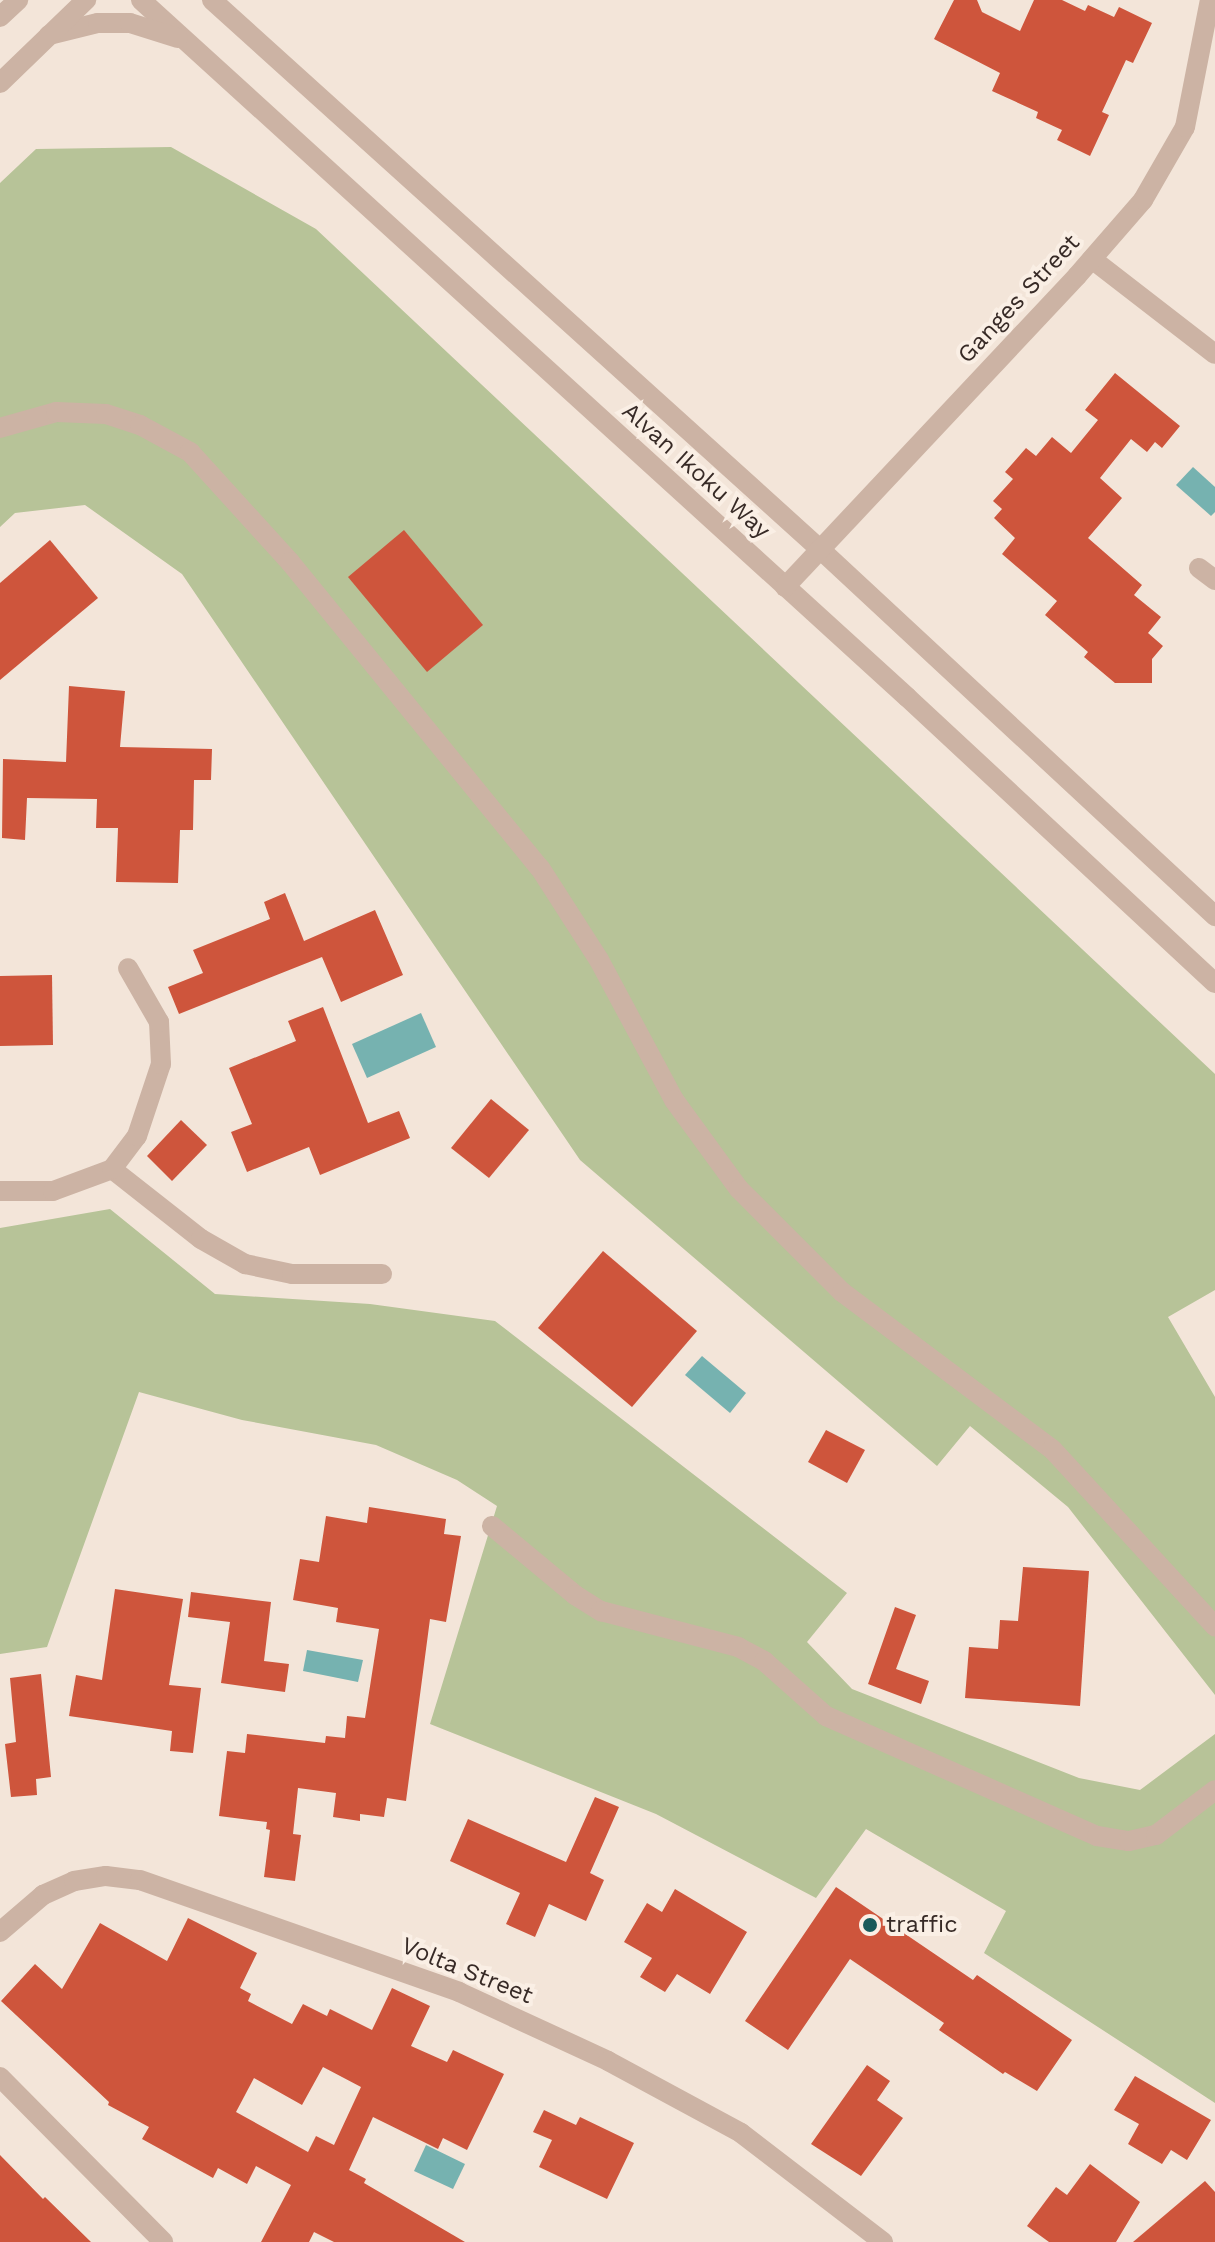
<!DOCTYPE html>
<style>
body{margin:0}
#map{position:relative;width:1215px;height:2242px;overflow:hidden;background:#f3e5d9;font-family:"Work Sans",sans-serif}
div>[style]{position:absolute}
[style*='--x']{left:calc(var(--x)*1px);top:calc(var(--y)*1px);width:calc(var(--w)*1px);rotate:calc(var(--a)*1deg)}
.green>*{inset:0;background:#b7c398}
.water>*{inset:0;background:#76b2b0}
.building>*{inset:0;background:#ce553c}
.minor>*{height:20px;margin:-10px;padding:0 10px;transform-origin:10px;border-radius:10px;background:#ccb3a4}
.dots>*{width:22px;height:22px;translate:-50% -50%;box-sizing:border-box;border:4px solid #faefe5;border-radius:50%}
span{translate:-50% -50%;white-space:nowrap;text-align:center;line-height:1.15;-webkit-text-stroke:8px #faefe5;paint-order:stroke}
.street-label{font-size:24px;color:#372a26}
.poi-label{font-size:24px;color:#372a26}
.left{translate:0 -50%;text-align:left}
</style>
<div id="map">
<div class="green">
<div style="clip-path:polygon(171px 147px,316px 229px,1215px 1074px,1215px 1290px,1168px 1317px,1215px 1397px,1215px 1695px,1068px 1507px,970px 1426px,937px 1466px,580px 1160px,182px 574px,85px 505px,15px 513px,0 527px,0 183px,36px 149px)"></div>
<div style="clip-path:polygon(110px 1209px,215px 1294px,370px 1304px,495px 1321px,847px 1593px,807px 1642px,852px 1689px,1079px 1778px,1140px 1790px,1215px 1734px,1215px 2103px,984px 1953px,1006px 1911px,866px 1829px,816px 1898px,656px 1814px,430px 1724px,497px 1506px,457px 1480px,376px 1445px,242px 1420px,139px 1392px,47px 1647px,0 1654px,0 1228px)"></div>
</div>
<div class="water">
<div style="clip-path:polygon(1193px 467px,1215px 487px,1215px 512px,1211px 516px,1176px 485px)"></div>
<div style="clip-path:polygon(421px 1013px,436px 1047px,367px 1078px,352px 1044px)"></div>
<div style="clip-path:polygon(702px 1356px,746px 1393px,730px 1413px,685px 1375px)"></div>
<div style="clip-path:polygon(307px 1650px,363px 1660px,358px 1682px,303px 1671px)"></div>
<div style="clip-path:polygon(426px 2145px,465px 2164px,453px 2189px,414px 2171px)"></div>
</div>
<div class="building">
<div style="clip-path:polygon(954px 0,977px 0,982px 12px,1020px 31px,1034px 0,1062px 0,1085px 11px,1088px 5px,1114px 17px,1119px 7px,1152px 23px,1133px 63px,1126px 60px,1102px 112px,1109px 115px,1090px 156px,1057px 140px,1062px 130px,1036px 118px,1038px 112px,992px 91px,1000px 73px,934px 39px)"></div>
<div style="clip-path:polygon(1115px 373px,1180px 426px,1162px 448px,1155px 442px,1147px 452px,1131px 439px,1100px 478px,1122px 498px,1088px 538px,1142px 585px,1134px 595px,1161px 617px,1148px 633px,1163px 646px,1152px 659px,1152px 683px,1115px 683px,1084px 657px,1088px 652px,1045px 615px,1057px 601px,1002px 554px,1015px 538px,994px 518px,1002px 509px,993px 501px,1013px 479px,1005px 472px,1026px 448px,1036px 456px,1052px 437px,1071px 453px,1098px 420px,1085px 410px)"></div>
<div style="clip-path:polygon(404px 530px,483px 625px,427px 672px,348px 577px)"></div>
<div style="clip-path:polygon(50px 540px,98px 598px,0 680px,0 583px)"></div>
<div style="clip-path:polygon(69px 686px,125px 691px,120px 747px,212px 749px,211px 780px,194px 780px,193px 830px,180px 830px,178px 883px,116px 882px,118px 828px,96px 828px,97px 799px,27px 798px,25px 840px,2px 838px,3px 759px,66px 762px)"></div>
<div style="clip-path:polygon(285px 893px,304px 941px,375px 910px,403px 975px,341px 1002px,322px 957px,179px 1014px,168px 987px,203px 973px,193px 950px,270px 919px,264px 902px)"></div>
<div style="clip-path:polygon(52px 975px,53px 1045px,0 1046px,0 976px)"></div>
<div style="clip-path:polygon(323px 1007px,368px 1123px,399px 1111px,410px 1138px,320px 1175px,309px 1147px,247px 1172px,231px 1132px,252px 1124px,229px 1068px,296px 1041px,288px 1021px)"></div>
<div style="clip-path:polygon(491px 1099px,529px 1130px,489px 1178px,451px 1148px)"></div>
<div style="clip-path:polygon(181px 1120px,207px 1145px,172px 1181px,147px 1156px)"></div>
<div style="clip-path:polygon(603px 1251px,697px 1331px,632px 1407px,538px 1328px)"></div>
<div style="clip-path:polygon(826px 1430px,865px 1450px,847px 1483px,808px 1462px)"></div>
<div style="clip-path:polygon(369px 1507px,446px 1519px,444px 1534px,461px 1536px,446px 1622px,430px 1619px,406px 1801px,387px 1798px,384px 1817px,360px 1814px,360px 1821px,333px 1817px,336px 1793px,298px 1788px,293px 1834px,301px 1835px,295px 1881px,264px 1877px,270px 1830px,266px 1829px,267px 1822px,219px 1816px,227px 1751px,245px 1753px,247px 1734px,325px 1743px,326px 1736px,345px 1738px,347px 1716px,365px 1718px,379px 1629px,336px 1622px,338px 1608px,293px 1600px,300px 1559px,319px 1562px,326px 1516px,367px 1523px)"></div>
<div style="clip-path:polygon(1023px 1567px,1089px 1571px,1080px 1706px,965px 1698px,969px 1647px,998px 1649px,1000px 1620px,1018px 1621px)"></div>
<div style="clip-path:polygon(115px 1589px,183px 1599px,169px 1685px,201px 1688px,193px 1753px,170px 1751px,172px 1731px,69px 1716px,76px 1675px,102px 1680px)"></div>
<div style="clip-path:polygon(191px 1592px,271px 1602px,264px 1661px,289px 1664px,285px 1692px,221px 1683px,230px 1622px,188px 1617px)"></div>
<div style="clip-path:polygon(895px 1607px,916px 1615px,896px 1669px,929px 1681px,921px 1704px,868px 1684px)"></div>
<div style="clip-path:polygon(41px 1674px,51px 1777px,36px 1779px,37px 1795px,11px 1797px,5px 1744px,16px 1742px,10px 1678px)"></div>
<div style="clip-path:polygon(595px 1797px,619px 1807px,590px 1873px,604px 1880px,586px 1921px,549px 1904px,535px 1937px,506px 1924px,520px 1893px,450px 1861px,468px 1819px,566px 1862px)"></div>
<div style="clip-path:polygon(836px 1887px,973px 1980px,977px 1975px,1072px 2040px,1037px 2091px,1005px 2072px,1003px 2074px,939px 2030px,944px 2023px,850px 1959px,788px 2050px,745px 2021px)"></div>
<div style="clip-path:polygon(675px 1889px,747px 1932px,710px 1994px,677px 1974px,665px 1992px,640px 1977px,652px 1958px,624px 1942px,647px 1903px,662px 1912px)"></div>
<div style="clip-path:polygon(evenodd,188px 1918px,257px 1953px,240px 1988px,251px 1994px,248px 2001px,292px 2024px,303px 2004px,327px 2016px,330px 2009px,372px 2030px,392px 1988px,430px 2006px,411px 2046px,447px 2062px,453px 2050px,504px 2074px,467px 2150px,443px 2138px,438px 2149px,373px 2117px,349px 2170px,366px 2179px,364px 2183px,465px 2242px,334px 2242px,314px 2232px,309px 2242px,261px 2242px,291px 2185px,256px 2166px,247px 2184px,218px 2168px,213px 2178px,142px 2139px,149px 2127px,108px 2105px,109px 2102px,1px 2001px,35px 1964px,62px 1989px,100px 1923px,167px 1961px,188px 1918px,323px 2067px,361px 2087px,334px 2145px,316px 2136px,308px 2152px,236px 2112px,254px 2078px,302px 2105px,323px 2067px)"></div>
<div style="clip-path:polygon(867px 2065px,890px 2081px,877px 2100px,903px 2118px,861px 2176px,811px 2144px)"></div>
<div style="clip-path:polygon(1135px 2076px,1211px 2120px,1187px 2160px,1171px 2150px,1162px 2164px,1128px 2144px,1139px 2124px,1114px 2110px)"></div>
<div style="clip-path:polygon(544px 2110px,576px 2125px,580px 2117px,634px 2143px,607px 2199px,539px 2167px,552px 2140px,533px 2132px)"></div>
<div style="clip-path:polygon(0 2155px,43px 2199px,45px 2197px,91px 2242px,0 2242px)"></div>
<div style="clip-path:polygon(1090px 2164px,1140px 2202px,1116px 2242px,1049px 2242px,1027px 2226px,1056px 2187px,1067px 2195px)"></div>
<div style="clip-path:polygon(1205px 2181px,1215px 2192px,1215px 2242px,1133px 2242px)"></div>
</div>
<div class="minor">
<div style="--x:141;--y:0;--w:1036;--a:42.3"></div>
<div style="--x:907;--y:697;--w:420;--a:42.9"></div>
<div style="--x:212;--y:0;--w:821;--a:42.09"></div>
<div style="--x:821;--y:550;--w:538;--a:42.89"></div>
<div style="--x:0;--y:17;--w:25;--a:-43"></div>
<div style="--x:49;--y:35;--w:50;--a:-13.8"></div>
<div style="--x:98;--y:23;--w:32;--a:0"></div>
<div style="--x:130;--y:23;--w:50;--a:17.4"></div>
<div style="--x:0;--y:83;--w:120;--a:-44"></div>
<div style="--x:1092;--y:259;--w:155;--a:37.7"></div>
<div style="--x:0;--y:428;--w:58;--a:-15.9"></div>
<div style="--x:56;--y:412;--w:50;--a:2.3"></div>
<div style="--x:106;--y:414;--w:36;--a:18"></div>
<div style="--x:140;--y:425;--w:57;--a:28.4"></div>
<div style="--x:190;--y:452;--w:149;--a:47.7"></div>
<div style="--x:290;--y:562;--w:395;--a:50.8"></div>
<div style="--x:540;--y:868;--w:109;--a:57.3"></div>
<div style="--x:599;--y:960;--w:159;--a:61.8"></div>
<div style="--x:674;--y:1100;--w:110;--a:53.9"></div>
<div style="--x:739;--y:1189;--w:146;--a:45"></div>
<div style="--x:842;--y:1292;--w:262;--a:36.8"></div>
<div style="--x:1052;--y:1449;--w:241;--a:47.4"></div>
<div style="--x:1199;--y:568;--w:20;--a:37"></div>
<div style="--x:785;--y:587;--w:427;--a:-46.8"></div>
<div style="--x:1077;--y:276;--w:101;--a:-49"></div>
<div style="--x:1143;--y:200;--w:84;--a:-60.1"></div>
<div style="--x:1185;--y:127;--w:129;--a:-78.9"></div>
<div style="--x:112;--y:1169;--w:113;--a:38.2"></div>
<div style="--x:201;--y:1239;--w:51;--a:29.6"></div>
<div style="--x:245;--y:1264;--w:48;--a:12"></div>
<div style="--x:292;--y:1274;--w:90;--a:0"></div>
<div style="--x:0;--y:1191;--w:53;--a:0"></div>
<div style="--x:53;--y:1191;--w:63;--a:-20.4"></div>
<div style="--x:112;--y:1169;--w:41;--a:-52.9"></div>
<div style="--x:137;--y:1136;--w:76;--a:-71.6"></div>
<div style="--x:161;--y:1064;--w:42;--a:-92.7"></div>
<div style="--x:159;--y:1022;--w:62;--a:-119.9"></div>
<div style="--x:492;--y:1526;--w:108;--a:39.7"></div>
<div style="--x:575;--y:1595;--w:31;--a:32"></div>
<div style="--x:601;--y:1611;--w:142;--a:14.7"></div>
<div style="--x:738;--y:1647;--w:30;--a:28"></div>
<div style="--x:764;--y:1661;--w:83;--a:41.6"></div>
<div style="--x:826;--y:1716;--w:296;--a:23.9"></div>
<div style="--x:1097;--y:1836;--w:32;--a:9"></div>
<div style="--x:1129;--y:1841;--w:28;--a:-13"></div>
<div style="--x:1156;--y:1835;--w:74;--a:-37.3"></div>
<div style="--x:0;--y:1932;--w:57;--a:-40.7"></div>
<div style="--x:43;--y:1895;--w:34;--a:-24"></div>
<div style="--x:74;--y:1881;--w:32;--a:-9"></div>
<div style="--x:106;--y:1876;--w:34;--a:7"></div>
<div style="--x:140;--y:1880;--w:338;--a:19.3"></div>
<div style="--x:459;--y:1992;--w:164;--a:24.8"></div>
<div style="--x:608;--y:2061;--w:151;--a:28.4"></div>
<div style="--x:741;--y:2133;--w:179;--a:37.5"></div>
<div style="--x:0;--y:2077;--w:232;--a:45.3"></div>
</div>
<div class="dots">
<div style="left:870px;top:1925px;background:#195b5b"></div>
</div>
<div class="street-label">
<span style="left:1019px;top:299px;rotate:-47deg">Ganges Street</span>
<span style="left:696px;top:471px;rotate:42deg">Alvan Ikoku Way</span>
<span style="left:467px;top:1971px;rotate:22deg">Volta Street</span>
</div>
<div class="poi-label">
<span class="left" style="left:886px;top:1925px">traffic</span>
</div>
</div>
